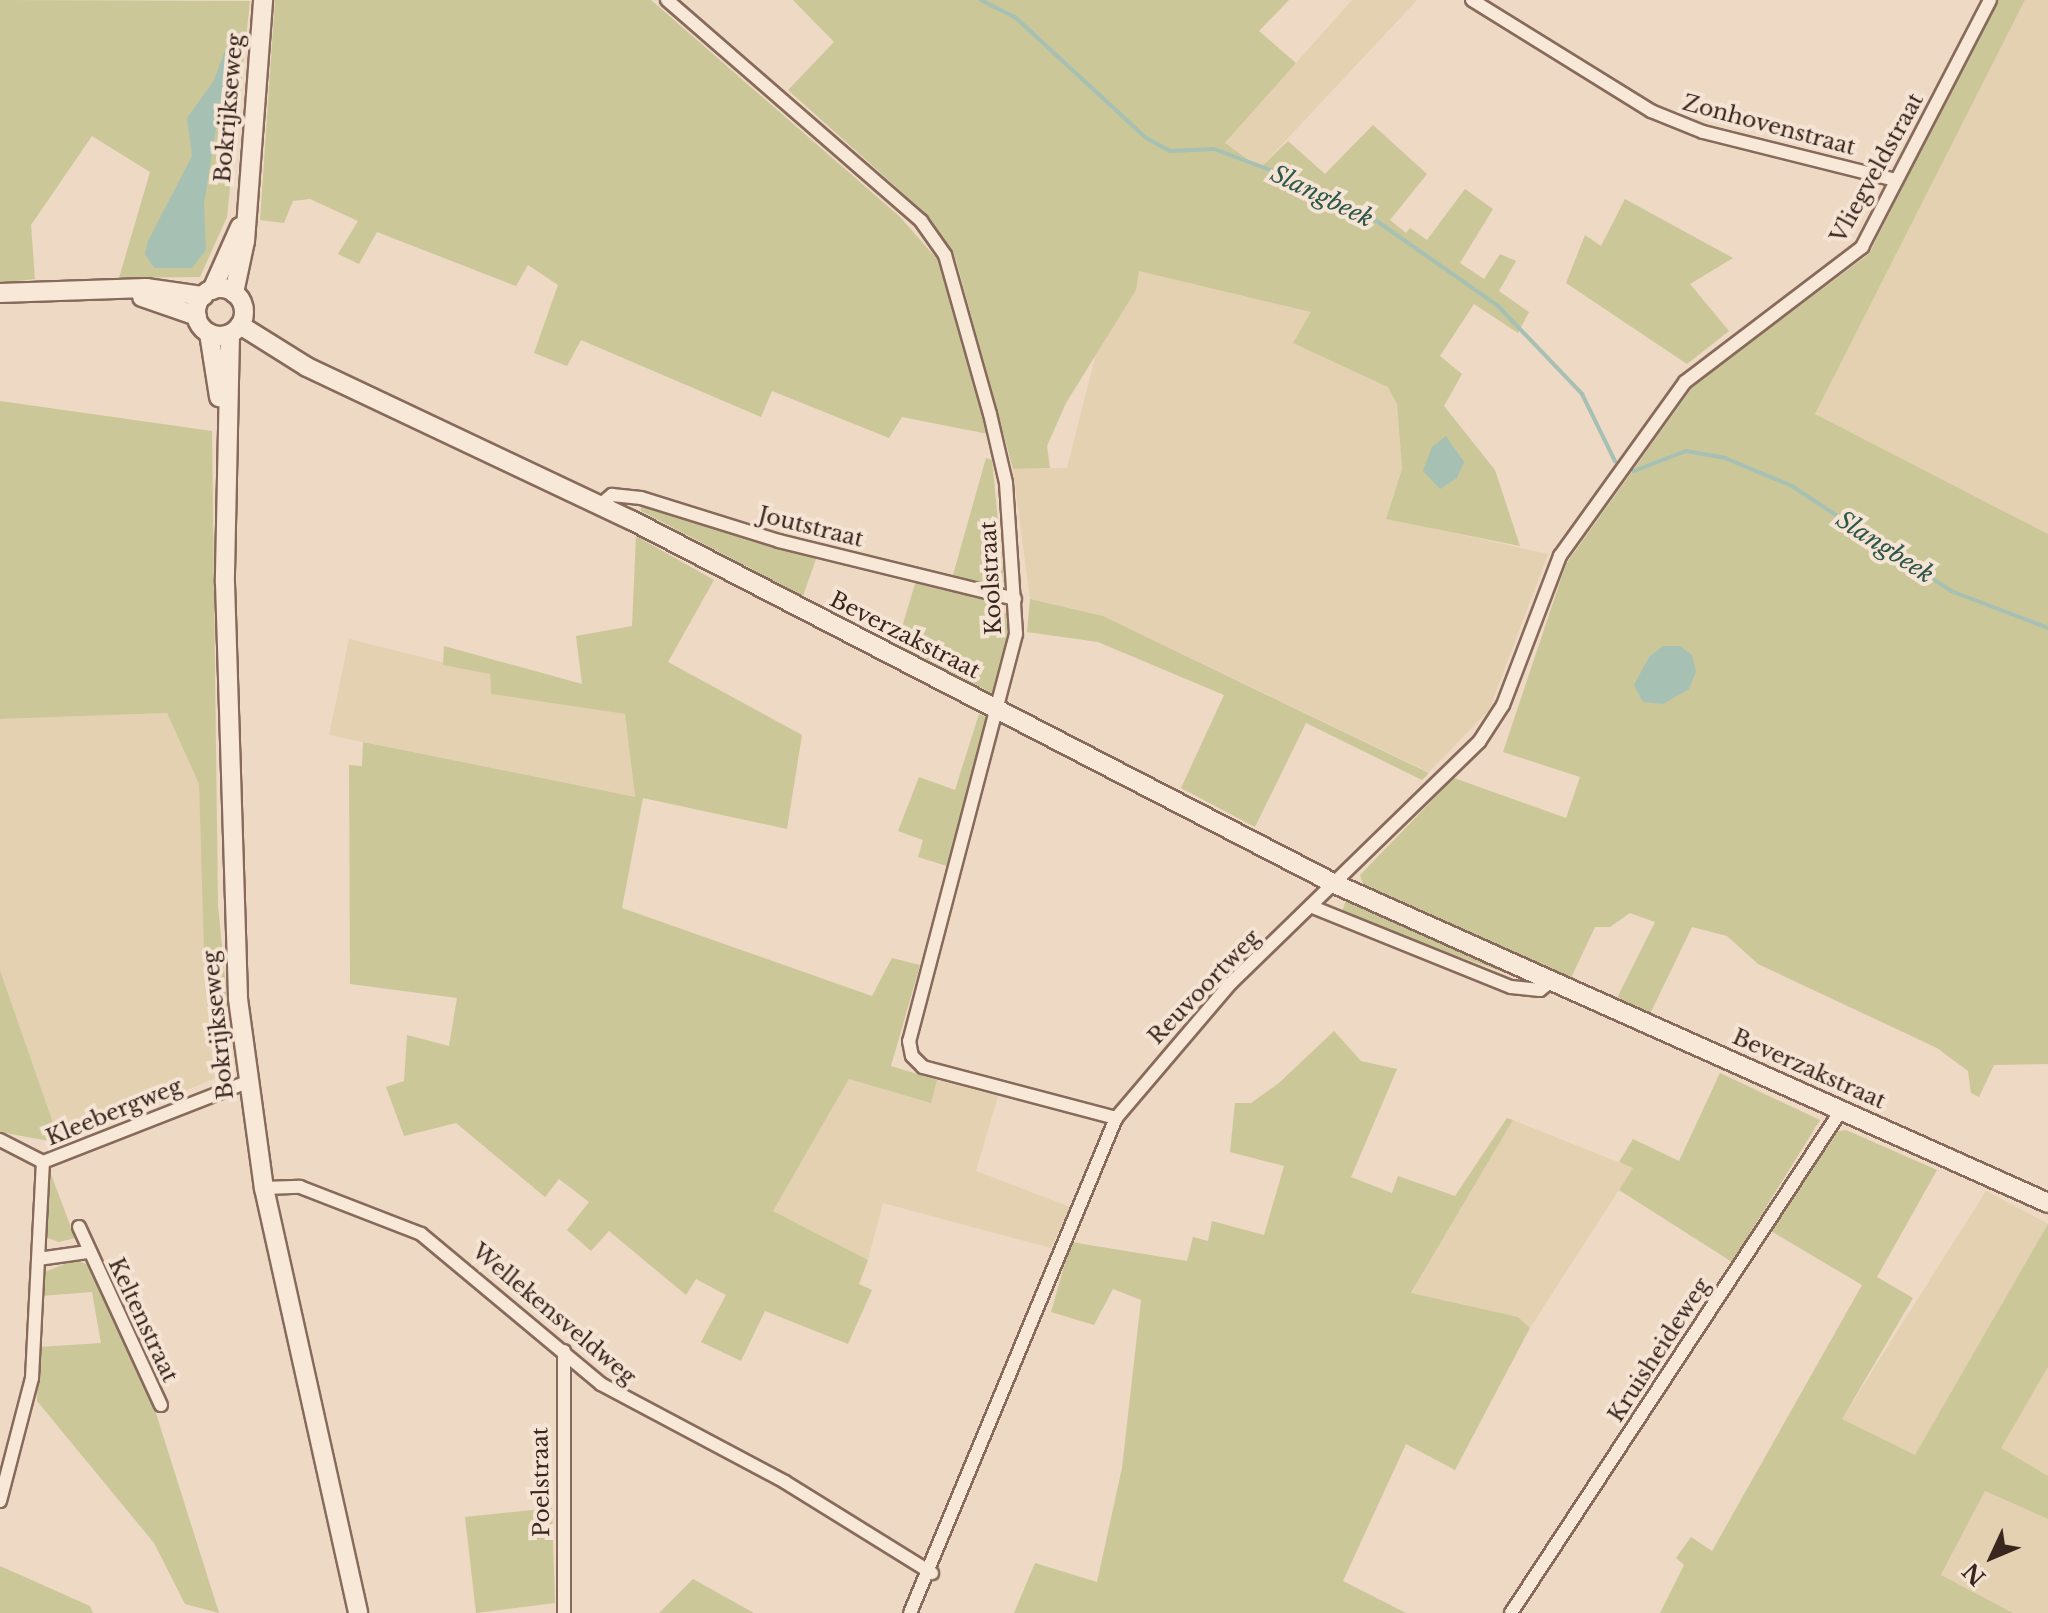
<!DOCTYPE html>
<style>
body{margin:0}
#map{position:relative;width:2048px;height:1613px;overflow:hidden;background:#edd9c4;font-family:"Libre Baskerville",serif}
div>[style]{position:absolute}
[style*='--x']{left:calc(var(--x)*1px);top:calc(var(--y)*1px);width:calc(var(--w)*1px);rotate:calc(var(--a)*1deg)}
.farmland>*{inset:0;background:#e3d1b2}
.green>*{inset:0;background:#cbc798}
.water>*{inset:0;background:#a6c0b3}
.stream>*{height:4px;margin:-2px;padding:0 2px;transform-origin:2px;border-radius:2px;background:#a6c0b3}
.roads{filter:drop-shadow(2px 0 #876a5b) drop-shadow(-2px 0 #876a5b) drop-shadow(0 2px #876a5b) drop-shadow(0 -2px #876a5b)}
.street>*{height:12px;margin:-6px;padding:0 6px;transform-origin:6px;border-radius:6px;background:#f8e8d7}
.secondary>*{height:18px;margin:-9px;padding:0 9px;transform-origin:9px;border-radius:9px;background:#f8e8d7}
.secondary>.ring{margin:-9px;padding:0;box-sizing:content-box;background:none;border:18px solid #f8e8d7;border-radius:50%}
span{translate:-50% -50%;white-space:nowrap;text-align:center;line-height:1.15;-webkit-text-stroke:8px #f5e4d4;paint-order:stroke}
.street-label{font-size:22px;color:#38261f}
.water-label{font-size:24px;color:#2e574c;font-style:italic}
.north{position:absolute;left:1952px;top:1517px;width:80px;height:80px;-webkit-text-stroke:6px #f5e4d4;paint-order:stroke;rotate:226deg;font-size:22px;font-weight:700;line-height:32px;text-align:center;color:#38261f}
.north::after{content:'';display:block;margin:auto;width:28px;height:36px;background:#38261f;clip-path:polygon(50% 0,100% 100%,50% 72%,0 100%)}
</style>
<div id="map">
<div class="farmland">
<div style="clip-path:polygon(1352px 0,1417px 0,1260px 168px,1225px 143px)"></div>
<div style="clip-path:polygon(2025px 0,2048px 0,2048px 534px,1815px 414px)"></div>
<div style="clip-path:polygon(1138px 270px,1312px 312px,1294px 343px,1389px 387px,1397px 404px,1402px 469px,1386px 518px,1548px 554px,1489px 710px,1429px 772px,1103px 616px,1030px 599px,1013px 469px,1067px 468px,1096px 354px,1135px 290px)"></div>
<div style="clip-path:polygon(349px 639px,490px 674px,491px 694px,625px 714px,635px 798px,329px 735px)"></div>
<div style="clip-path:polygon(167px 713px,199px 784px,205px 990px,218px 1077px,60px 1143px,0 970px,0 719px)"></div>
<div style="clip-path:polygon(849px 1079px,930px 1102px,937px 1080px,998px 1096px,976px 1171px,1070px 1207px,1051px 1248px,883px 1203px,868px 1260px,773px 1211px)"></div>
<div style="clip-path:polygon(1513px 1120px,1633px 1168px,1530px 1328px,1518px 1317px,1411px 1294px)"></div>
<div style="clip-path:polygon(1986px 1191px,2048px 1224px,1916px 1456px,1842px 1419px)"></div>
<div style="clip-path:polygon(2048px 1367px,2048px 1476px,2000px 1449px)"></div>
<div style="clip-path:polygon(1985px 1491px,2048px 1519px,2048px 1613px,2013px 1613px,1941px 1576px)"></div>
</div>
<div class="green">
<div style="clip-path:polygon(0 0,250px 1px,227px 217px,200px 277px,119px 278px,150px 172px,92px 136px,31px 225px,35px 279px,0 283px)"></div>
<div style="clip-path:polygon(275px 0,651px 0,899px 216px,938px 260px,988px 434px,902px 417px,889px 438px,772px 391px,761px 417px,581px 340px,567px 366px,534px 353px,558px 285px,528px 265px,516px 286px,377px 232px,359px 264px,338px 254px,358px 221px,310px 199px,293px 201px,284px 223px,260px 220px)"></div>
<div style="clip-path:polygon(793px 0,1289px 0,1259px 31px,1296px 63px,1225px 143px,1260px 168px,1288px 141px,1325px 174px,1373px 125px,1427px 174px,1390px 220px,1406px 233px,1410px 228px,1427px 240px,1465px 189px,1493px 209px,1460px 263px,1484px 279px,1500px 254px,1516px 261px,1499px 291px,1529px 312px,1518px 333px,1474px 304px,1440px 356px,1462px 374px,1444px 406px,1495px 470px,1520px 546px,1386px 519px,1402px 469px,1397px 404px,1388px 387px,1293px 343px,1311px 312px,1139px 271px,1136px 290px,1066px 403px,1047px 446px,1050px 468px,1013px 469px,956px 260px,923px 211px,788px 90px,834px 42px)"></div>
<div style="clip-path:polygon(1996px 0,2025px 0,1815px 414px,2048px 534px,2048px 1064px,1994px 1065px,1979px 1097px,1971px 1093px,1968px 1071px,1937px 1048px,1758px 964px,1727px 936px,1692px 927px,1649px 1016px,1616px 1000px,1655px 922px,1630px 913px,1610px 927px,1595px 927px,1570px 980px,1404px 905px,1363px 884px,1360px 875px,1454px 778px,1566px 818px,1580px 777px,1503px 752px,1566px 564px,1694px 385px,1869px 254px)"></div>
<div style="clip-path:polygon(1625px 199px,1733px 258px,1690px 284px,1729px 331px,1687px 364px,1566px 283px,1585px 235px,1601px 246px)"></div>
<div style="clip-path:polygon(0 401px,212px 431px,218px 905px,233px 1061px,218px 1077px,205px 990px,199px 784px,167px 713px,0 719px)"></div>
<div style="clip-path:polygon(986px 458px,992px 460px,1004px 582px,995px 588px,953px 575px)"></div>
<div style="clip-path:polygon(641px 504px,817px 556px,803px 596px,641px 511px)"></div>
<div style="clip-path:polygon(636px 536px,714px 580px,668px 662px,802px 735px,787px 829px,643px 798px,622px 908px,872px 996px,892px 958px,920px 965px,891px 1066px,937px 1080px,931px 1103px,849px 1079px,773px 1211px,868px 1260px,859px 1284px,872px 1290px,848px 1344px,765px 1311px,741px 1361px,701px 1342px,726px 1295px,696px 1279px,686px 1295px,609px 1231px,591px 1251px,567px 1230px,589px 1202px,559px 1179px,545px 1197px,456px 1123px,404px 1136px,386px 1087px,404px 1081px,407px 1035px,449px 1046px,457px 998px,350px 984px,349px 765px,362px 766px,363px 742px,635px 797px,625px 714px,491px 694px,490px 674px,443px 665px,444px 646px,582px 684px,576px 636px,632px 626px)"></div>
<div style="clip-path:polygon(917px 577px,986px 598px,1009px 616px,999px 697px,897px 644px)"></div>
<div style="clip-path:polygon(1030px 599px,1103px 616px,1429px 773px,1422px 780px,1306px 723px,1255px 827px,1181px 788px,1224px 695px,1098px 642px,1027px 632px)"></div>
<div style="clip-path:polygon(979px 714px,992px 720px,950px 867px,918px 857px,923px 840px,898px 831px,919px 777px,955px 790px)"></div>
<div style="clip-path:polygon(1346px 900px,1520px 978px,1341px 915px)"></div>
<div style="clip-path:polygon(0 970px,60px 1143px,0 1132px)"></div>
<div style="clip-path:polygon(1334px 1031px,1361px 1061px,1397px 1069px,1351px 1177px,1392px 1193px,1398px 1176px,1455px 1196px,1507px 1118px,1513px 1120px,1411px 1293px,1518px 1317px,1530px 1328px,1455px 1470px,1406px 1444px,1343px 1581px,1406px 1613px,1014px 1613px,1035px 1563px,1097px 1582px,1122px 1468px,1141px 1300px,1113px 1289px,1094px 1325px,1051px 1312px,1071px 1242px,1187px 1261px,1193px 1237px,1208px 1241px,1212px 1221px,1264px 1235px,1284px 1166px,1230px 1152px,1235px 1103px,1251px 1103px,1279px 1083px)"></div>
<div style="clip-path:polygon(1720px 1073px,1820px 1120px,1732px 1262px,1619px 1190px,1633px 1168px,1619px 1162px,1633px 1139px,1679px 1161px)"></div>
<div style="clip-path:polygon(1846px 1130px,1937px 1170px,1877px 1277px,1913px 1298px,1842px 1419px,1915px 1455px,2048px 1224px,2048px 1367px,2001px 1448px,2048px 1476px,2048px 1519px,1985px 1491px,1941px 1575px,2013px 1613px,1660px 1613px,1684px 1565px,1676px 1558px,1691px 1537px,1712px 1551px,1862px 1285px,1771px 1231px,1838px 1131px)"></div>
<div style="clip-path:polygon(49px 1169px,75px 1238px,59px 1242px,45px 1237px)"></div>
<div style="clip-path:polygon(75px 1260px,89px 1265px,155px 1410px,219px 1613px,185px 1604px,154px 1543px,37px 1401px,39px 1347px,101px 1343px,92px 1292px,41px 1296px,42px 1273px)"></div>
<div style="clip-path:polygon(552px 1508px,555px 1603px,476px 1613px,465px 1517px)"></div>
<div style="clip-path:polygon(0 1566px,90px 1606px,93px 1613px,0 1613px)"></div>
<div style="clip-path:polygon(693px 1579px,754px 1613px,659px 1613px)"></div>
</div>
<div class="water">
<div style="clip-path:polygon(232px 33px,239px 33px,235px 55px,222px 90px,204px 204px,206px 250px,192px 268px,154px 268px,145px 254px,148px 241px,192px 156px,187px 118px,213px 82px)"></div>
<div style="clip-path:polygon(1446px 436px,1464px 462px,1457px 478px,1440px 489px,1423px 471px,1432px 447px)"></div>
<div style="clip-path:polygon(1680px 646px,1692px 655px,1696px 672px,1689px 689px,1663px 704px,1643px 702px,1634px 685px,1649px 657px,1663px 646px)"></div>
</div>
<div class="stream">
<div style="--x:981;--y:0;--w:38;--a:27"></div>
<div style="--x:1015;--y:17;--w:178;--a:42.7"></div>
<div style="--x:1146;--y:138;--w:27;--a:28"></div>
<div style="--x:1170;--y:151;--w:44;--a:-2.6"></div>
<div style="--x:1214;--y:149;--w:89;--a:20.5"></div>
<div style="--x:1297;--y:180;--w:83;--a:26.6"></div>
<div style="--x:1371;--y:217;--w:155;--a:35"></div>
<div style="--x:1498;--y:306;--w:122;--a:46.3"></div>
<div style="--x:1582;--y:394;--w:75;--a:63.8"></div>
<div style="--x:1634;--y:471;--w:56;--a:-21"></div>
<div style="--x:1686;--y:451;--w:40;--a:10"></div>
<div style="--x:1725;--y:458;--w:73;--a:22.7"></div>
<div style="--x:1792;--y:486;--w:191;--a:33.4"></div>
<div style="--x:1951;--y:591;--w:104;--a:20.9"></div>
</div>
<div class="roads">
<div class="street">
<div style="--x:667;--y:0;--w:337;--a:41"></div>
<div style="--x:921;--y:221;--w:42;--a:54.8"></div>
<div style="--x:945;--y:255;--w:165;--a:74.2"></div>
<div style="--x:990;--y:414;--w:71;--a:76.9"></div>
<div style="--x:1006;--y:483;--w:151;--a:86.2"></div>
<div style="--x:1016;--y:634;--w:421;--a:104.7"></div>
<div style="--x:909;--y:1041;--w:15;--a:79"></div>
<div style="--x:912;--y:1056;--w:16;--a:45"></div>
<div style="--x:923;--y:1067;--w:200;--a:14.8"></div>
<div style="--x:1472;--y:0;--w:211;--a:31.8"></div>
<div style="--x:1651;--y:111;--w:56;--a:22"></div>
<div style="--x:1703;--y:132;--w:198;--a:14"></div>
<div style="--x:600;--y:505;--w:16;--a:-40"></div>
<div style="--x:612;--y:495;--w:29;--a:6"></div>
<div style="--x:641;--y:498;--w:145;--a:17.3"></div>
<div style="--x:779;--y:541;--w:243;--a:13.8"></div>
<div style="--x:1315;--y:908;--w:211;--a:22"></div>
<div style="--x:1511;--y:987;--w:29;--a:6"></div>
<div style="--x:1540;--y:990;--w:14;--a:-39"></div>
<div style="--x:0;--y:1140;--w:48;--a:27.1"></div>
<div style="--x:43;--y:1162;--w:219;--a:-21.4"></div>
<div style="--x:264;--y:1188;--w:36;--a:-2"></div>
<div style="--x:300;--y:1187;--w:130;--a:21.2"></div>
<div style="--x:421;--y:1234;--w:234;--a:39.8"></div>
<div style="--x:601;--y:1384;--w:208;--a:28"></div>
<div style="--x:785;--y:1482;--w:173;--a:31.8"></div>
<div style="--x:79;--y:1227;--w:196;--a:65.3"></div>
<div style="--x:38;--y:1259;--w:50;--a:-8"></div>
<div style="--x:0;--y:1501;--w:127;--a:-75.4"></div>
<div style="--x:32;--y:1378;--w:216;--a:-87.1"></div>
<div style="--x:564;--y:1613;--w:262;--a:-90"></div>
<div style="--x:910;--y:1613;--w:536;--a:-67.4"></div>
<div style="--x:1116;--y:1118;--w:177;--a:-49.6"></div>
<div style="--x:1231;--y:983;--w:346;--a:-44.2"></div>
<div style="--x:1479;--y:742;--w:44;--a:-57"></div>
<div style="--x:1503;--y:705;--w:160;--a:-69.1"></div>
<div style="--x:1560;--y:556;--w:214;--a:-54.3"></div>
<div style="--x:1685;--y:382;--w:223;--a:-37.3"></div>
<div style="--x:1862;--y:247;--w:278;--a:-62.6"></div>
<div style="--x:1511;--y:1613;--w:603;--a:-56.71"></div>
</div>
<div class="secondary">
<div class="ring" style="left:196px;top:288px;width:30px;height:30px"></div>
<div style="--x:212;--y:290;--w:69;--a:-66"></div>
<div style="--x:0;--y:293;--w:146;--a:-2"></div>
<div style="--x:146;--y:288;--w:58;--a:8"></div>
<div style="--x:234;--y:293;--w:53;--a:-78.1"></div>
<div style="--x:245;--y:241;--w:242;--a:-85.7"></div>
<div style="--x:142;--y:297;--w:58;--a:19.1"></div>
<div style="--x:240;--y:325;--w:79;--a:32.1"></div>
<div style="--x:307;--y:367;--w:358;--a:25.3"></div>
<div style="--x:631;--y:520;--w:793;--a:27.34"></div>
<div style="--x:1335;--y:884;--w:781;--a:24.1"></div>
<div style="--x:209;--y:333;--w:65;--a:81.1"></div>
<div style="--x:230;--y:334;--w:249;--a:91.2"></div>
<div style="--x:225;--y:583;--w:416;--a:88.2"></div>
<div style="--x:238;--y:999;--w:191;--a:82.2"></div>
<div style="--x:264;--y:1188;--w:435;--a:77.5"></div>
</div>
</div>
<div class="street-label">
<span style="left:229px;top:108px;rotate:-85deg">Bokrijkseweg</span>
<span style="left:1769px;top:125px;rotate:15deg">Zonhovenstraat</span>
<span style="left:1877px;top:168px;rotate:-61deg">Vliegveldstraat</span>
<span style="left:811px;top:527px;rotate:14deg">Joutstraat</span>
<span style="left:991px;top:578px;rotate:-93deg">Koolstraat</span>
<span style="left:905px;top:635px;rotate:27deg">Beverzakstraat</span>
<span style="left:1204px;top:987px;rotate:-46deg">Reuvoortweg</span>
<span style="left:218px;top:1025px;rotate:-96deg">Bokrijkseweg</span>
<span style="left:1809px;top:1069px;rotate:24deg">Beverzakstraat</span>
<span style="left:114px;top:1112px;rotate:-22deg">Kleebergweg</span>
<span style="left:554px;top:1314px;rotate:40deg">Wellekensveldweg</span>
<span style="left:143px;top:1320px;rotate:65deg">Keltenstraat</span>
<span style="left:1659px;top:1350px;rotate:-57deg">Kruisheideweg</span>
<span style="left:541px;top:1482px;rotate:-91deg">Poelstraat</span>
</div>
<div class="water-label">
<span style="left:1322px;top:196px;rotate:26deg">Slangbeek</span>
<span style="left:1885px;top:547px;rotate:33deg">Slangbeek</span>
</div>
<div class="north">N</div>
</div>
